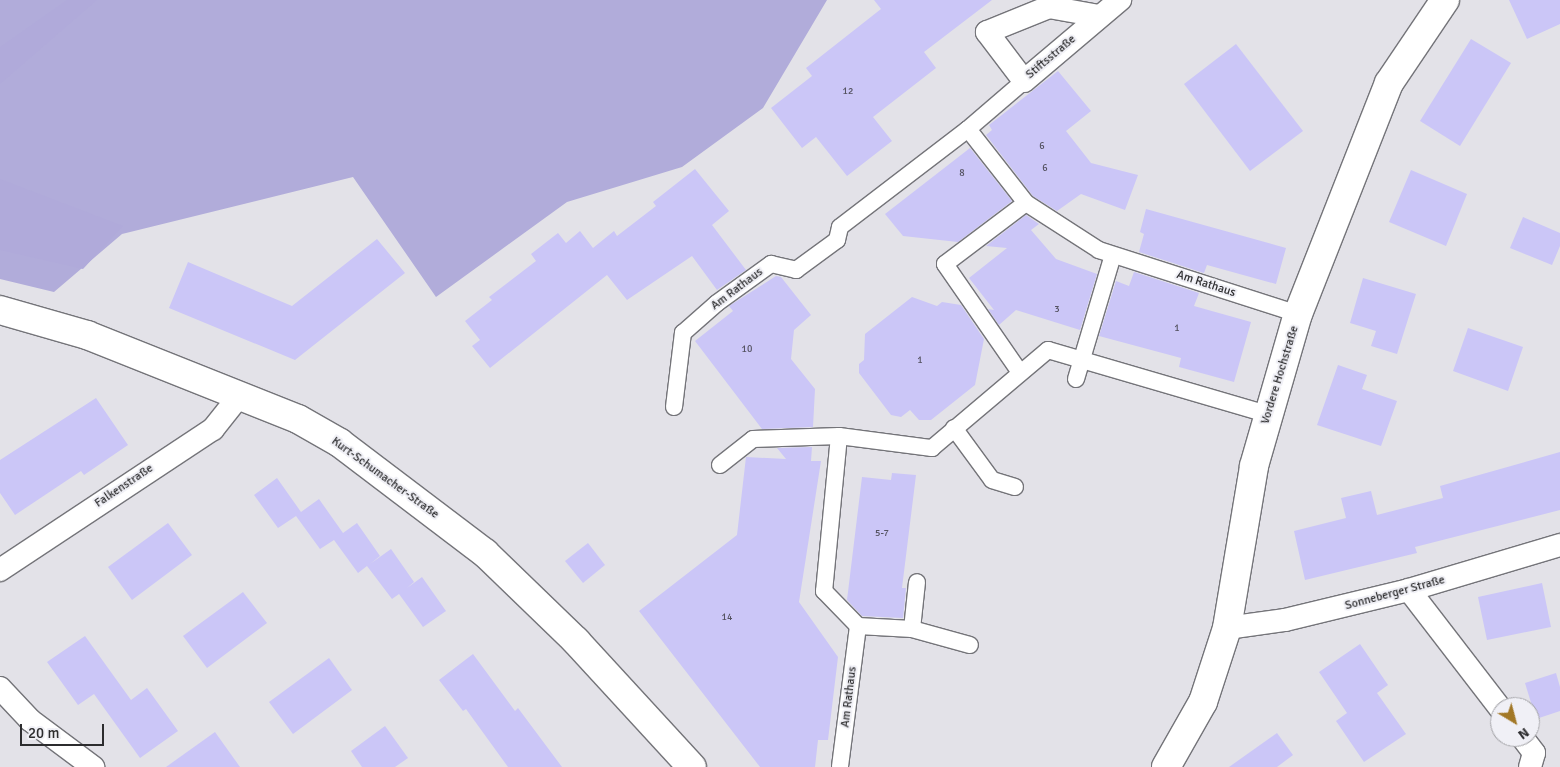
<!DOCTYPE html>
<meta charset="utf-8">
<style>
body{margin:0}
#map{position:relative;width:1560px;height:767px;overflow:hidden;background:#e3e2e8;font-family:Signika,sans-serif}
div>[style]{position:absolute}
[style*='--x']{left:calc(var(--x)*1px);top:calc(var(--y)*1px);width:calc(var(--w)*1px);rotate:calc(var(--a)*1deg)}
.green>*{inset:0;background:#b1acda}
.forest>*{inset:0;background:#b0aada}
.building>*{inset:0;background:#cbc6f7}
.roads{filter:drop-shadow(1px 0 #747479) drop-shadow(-1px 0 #747479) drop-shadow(0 1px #747479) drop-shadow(0 -1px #747479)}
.pedestrian>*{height:16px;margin:-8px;padding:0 8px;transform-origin:8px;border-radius:8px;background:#fff}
.minor>*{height:22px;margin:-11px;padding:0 11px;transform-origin:11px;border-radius:11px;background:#fff}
.tertiary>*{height:28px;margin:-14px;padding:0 14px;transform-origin:14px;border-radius:14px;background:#fff}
span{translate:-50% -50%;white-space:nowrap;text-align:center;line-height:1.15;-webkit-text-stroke:4px #f0f0f6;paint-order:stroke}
.number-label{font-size:10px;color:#545260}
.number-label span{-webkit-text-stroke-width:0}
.street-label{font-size:12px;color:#2c2c2e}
.north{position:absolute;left:1490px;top:697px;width:50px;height:50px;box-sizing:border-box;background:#f0f0f6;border:1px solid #a2a2a6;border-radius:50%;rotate:143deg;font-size:14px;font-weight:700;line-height:20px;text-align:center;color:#2c2c2e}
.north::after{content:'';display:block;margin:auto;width:18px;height:22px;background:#a27827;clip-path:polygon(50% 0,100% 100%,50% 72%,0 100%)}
.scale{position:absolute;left:20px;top:724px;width:84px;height:22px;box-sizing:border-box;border:2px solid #2c2c2e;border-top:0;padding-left:6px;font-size:15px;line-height:18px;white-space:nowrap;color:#2c2c2e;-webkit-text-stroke:4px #f0f0f6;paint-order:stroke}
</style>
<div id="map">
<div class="green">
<div style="clip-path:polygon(0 0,827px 0,763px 108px,682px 167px,567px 202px,436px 297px,353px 177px,122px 234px,54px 292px,0 279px)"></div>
</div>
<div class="forest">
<div style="clip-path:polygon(67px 0,97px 0,0 84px,0 47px)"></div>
<div style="clip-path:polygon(0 179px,123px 226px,83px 269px,0 250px)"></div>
</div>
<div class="building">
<div style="clip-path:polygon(874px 0,992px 0,924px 52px,936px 68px,873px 117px,892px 141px,847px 176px,816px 137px,802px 148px,771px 108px,812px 76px,806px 68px,881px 9px)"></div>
<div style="clip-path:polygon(1509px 0,1560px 0,1560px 24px,1527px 39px)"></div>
<div style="clip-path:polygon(1471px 39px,1511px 63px,1460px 146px,1420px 121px)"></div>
<div style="clip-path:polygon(1236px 44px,1303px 131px,1250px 171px,1184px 84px)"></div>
<div style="clip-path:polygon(1058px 71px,1091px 111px,1066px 131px,1091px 163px,1138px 175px,1125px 210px,1081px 194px,1057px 211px,1033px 196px,986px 135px,992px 130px,989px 125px)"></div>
<div style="clip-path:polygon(970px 148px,1012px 201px,958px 242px,903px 236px,885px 214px)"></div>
<div style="clip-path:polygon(695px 169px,729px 211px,712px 225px,746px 270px,717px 290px,692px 256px,627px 300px,607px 275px,490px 368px,472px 346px,480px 340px,465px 321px,492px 300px,489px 297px,536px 261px,531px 254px,558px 233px,566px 243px,580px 231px,593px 248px,614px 231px,617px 236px,656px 206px,653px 202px)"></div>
<div style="clip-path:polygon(1411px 170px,1467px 194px,1446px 246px,1389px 222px)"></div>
<div style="clip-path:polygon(1146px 209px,1286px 248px,1276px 284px,1207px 265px,1204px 273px,1139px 252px,1144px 234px,1140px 232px)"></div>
<div style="clip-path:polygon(1026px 215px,1039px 224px,1031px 230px,1056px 259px,1097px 274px,1080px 330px,1016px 310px,999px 325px,988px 309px,994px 310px,969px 278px,1007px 248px,986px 246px)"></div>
<div style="clip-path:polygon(1523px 217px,1560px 233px,1560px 246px,1552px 265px,1510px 248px)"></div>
<div style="clip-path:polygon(377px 239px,405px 273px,295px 360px,169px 308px,188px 262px,292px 306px)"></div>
<div style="clip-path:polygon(1134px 272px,1199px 293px,1194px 306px,1251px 322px,1234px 382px,1179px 367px,1181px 358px,1099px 336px,1116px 281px,1129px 286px)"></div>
<div style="clip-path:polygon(776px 276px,781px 277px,811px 315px,794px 330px,791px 359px,815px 389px,813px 427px,762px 429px,695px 341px,733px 311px,729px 306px)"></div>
<div style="clip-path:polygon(1363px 278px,1416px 294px,1397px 354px,1371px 346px,1376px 331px,1350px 323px)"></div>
<div style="clip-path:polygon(912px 297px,937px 306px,942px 302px,961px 305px,984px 339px,975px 385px,931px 420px,919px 420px,910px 410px,901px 417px,891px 415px,859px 373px,859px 364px,864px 360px,865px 334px)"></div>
<div style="clip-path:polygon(1468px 328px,1523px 347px,1508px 391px,1453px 371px)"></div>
<div style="clip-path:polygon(1338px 365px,1367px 375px,1362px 389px,1397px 401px,1381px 446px,1317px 425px)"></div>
<div style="clip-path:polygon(96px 398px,128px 445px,84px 475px,81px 471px,15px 515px,0 493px,0 460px)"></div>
<div style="clip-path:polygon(812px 447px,811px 461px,821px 461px,799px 602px,838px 657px,828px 740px,818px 740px,815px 767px,760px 767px,639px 611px,737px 535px,746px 457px,786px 459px,777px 448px)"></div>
<div style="clip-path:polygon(1560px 452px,1560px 510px,1415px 547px,1417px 553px,1305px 580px,1294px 531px,1346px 518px,1341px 498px,1371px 491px,1377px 515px,1443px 498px,1440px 486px)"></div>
<div style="clip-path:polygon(892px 473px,916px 475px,902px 588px,906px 588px,903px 618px,862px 616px,847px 600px,862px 477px,891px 480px)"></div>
<div style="clip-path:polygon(277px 478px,301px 512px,319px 499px,343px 533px,357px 523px,380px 556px,370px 564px,391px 549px,414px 582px,407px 588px,422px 577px,446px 611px,423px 627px,399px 594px,392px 599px,367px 566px,358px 573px,334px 540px,320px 549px,296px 516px,278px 528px,254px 495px)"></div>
<div style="clip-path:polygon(168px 523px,192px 555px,132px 600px,108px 567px)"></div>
<div style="clip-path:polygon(588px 543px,605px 565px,583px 583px,565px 561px)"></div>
<div style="clip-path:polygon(1542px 583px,1551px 627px,1487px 640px,1478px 597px)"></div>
<div style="clip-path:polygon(243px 592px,267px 623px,207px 668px,183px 636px)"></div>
<div style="clip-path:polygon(85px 636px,131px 700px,147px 688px,178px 731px,140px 758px,94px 694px,78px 705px,47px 662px)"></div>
<div style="clip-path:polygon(1360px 644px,1388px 685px,1377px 693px,1406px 734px,1364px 762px,1336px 721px,1347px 713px,1319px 672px)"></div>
<div style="clip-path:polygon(473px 654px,515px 711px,518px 708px,562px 767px,508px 767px,466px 709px,463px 711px,439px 680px)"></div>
<div style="clip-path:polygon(329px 658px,352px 690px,293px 734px,269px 702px)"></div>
<div style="clip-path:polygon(1556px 673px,1560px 687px,1560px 711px,1536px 719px,1525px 683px)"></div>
<div style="clip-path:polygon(385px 726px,408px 758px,395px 767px,362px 767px,351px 751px)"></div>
<div style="clip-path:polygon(215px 732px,240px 767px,166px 767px)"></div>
<div style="clip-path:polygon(1277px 733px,1293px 755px,1277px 767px,1229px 767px)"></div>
</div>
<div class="roads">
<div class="pedestrian">
<div style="--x:968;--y:129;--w:74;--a:-40.6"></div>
<div style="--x:1019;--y:371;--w:130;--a:-124.7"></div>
<div style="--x:945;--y:264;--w:101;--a:-37"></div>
<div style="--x:1076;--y:379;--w:129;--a:-73.4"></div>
<div style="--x:674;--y:407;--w:75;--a:-83.1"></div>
<div style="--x:683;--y:333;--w:45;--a:-41.4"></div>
<div style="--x:717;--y:303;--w:67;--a:-35.8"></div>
<div style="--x:771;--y:264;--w:26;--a:13"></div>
<div style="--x:796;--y:270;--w:51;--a:-36.2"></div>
<div style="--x:837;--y:240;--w:13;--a:-77"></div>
<div style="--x:840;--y:227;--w:161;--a:-37.4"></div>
<div style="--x:968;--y:129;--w:94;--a:51.9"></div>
<div style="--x:1026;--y:203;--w:87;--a:32.8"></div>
<div style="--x:1099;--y:250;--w:209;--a:17.8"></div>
<div style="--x:954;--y:428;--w:64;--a:53.8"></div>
<div style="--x:992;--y:480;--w:24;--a:17"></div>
<div style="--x:839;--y:436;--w:156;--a:95.5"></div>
<div style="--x:824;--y:591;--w:49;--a:45.8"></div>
<div style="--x:858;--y:626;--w:142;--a:97.3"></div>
<div style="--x:720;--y:465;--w:42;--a:-38.2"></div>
<div style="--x:753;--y:439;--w:86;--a:-2"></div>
<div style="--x:839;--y:436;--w:94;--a:7.4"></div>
<div style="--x:932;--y:448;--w:152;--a:-40.2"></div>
<div style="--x:1048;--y:350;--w:228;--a:16.3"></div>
<div style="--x:858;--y:626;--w:54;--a:3.2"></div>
<div style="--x:912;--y:629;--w:47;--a:-83.9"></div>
<div style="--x:912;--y:629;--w:60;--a:15.4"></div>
</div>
<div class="minor">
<div style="--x:1099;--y:16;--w:51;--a:-169.8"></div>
<div style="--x:1049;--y:7;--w:67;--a:158"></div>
<div style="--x:987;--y:32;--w:61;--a:52.9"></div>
<div style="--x:1024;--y:81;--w:126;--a:-40.2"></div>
<div style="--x:0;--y:570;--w:255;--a:-33.5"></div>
<div style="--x:213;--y:429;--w:43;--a:-51.5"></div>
<div style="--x:1409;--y:590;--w:149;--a:52.4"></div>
<div style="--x:1227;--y:628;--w:59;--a:-7.9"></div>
<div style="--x:1285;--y:620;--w:128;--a:-13.6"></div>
<div style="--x:1409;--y:590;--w:158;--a:-16.6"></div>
<div style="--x:0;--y:688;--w:44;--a:46.8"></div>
<div style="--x:30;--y:720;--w:79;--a:36.7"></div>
<div style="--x:1522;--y:737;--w:20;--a:53"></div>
<div style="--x:1534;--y:753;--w:15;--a:106"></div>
</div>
<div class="tertiary">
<div style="--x:0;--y:310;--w:91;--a:16"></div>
<div style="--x:87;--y:335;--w:227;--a:21.7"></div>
<div style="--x:298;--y:419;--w:48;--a:29.7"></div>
<div style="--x:340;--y:443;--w:182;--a:37.2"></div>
<div style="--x:485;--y:553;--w:127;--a:44"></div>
<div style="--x:576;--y:641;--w:171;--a:47.4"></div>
<div style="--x:1166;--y:767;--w:75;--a:-60.4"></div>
<div style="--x:1203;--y:702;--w:78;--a:-72"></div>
<div style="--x:1227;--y:628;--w:164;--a:-80.5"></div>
<div style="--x:1254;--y:466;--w:158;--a:-73.9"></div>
<div style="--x:1298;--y:314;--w:248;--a:-68.5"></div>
<div style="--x:1389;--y:83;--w:100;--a:-56"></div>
</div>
</div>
<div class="number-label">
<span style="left:848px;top:92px">12</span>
<span style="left:1042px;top:147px">6</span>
<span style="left:1045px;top:169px">6</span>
<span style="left:962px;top:174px">8</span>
<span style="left:1057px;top:310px">3</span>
<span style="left:1177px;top:329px">1</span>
<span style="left:747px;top:350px">10</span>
<span style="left:920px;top:361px">1</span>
<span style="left:882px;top:534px">5-7</span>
<span style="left:727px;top:618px">14</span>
</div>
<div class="street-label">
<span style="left:1051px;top:57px;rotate:-40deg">Stiftsstraße</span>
<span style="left:1206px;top:284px;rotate:18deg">Am Rathaus</span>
<span style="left:737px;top:289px;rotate:-37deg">Am Rathaus</span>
<span style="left:1280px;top:375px;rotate:-73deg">Vordere Hochstraße</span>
<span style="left:385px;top:478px;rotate:36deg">Kurt-Schumacher-Straße</span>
<span style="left:124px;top:486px;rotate:-34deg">Falkenstraße</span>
<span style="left:1395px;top:593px;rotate:-15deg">Sonneberger Straße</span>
<span style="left:849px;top:697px;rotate:-83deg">Am Rathaus</span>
</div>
<div class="north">N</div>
<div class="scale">20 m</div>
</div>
